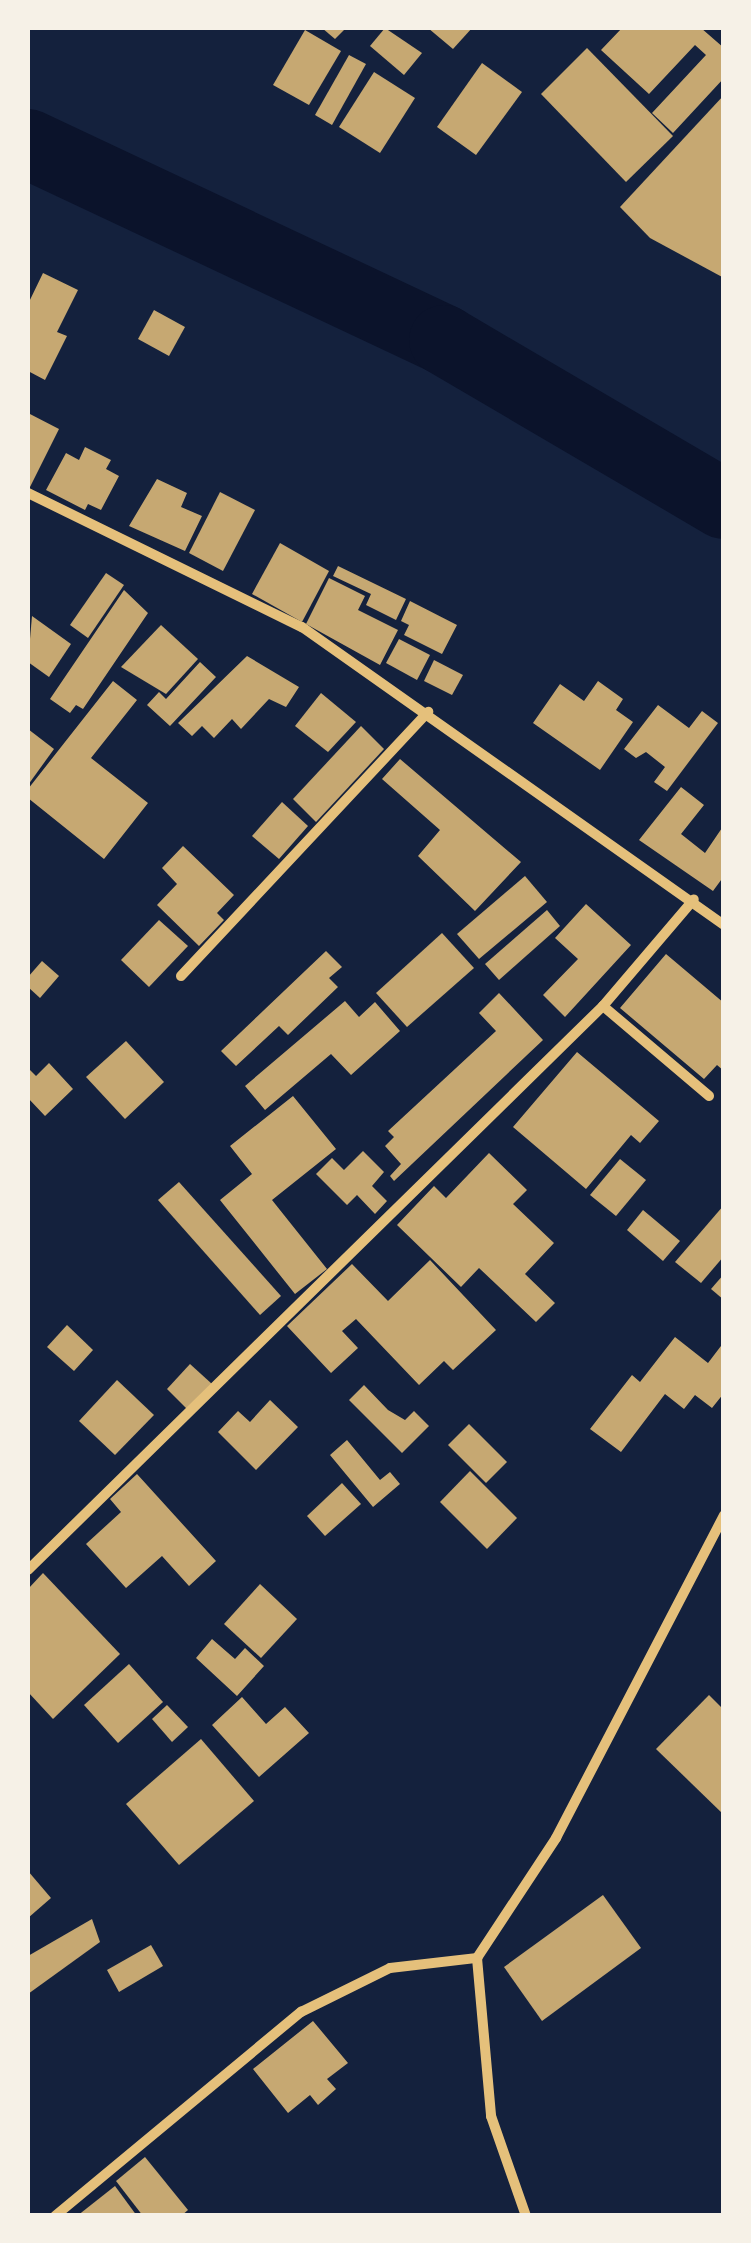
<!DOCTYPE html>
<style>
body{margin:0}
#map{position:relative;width:751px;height:2243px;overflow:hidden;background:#14213d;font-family:Signika,sans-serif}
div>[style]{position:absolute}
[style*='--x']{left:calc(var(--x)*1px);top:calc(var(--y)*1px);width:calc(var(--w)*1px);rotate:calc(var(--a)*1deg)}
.river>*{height:70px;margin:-35px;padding:0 35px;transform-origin:35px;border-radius:35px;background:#0b132b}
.building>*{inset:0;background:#c6a872}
.minor>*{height:10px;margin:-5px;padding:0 5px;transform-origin:5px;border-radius:5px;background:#e5c07b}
span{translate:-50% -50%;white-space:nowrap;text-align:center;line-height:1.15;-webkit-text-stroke:10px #f6f1e7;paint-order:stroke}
.frame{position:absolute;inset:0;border:30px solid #f6f1e7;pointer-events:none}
</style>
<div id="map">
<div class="river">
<div style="--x:28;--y:144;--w:460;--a:25.2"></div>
<div style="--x:444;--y:340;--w:324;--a:30.4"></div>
</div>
<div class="building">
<div style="clip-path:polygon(322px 28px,346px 28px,335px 39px)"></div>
<div style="clip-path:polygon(385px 28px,422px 53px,404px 75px,370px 46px)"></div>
<div style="clip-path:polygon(428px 28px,472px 28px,453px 49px)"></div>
<div style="clip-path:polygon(622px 28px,701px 28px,724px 48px,724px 78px,673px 133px,652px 113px,706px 55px,695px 45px,649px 94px,601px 50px)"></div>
<div style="clip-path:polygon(305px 30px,341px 51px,309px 105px,273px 85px)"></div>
<div style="clip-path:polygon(587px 48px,673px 136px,626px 182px,541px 94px)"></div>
<div style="clip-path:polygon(349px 55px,366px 64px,332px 125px,315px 115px)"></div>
<div style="clip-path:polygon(482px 63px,522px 92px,476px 155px,437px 127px)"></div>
<div style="clip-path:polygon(374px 72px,415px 98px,380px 153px,339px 127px)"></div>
<div style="clip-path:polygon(724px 95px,724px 278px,650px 238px,620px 207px)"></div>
<div style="clip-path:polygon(43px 273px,78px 290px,57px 332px,67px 336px,45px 380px,28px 371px,28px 304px)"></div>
<div style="clip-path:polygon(154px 310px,185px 327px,169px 356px,138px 339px)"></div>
<div style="clip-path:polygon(28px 413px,59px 429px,28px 491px)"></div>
<div style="clip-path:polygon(85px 447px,111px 460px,106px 469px,119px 476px,101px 510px,88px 504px,85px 510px,46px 490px,66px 453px,79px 460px)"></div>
<div style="clip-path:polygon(157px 479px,187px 493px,181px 507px,202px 516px,185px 551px,129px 526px)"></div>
<div style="clip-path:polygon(220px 492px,255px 510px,223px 571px,189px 553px)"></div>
<div style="clip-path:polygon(280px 543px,329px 571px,302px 622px,252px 594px)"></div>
<div style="clip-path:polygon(338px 566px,406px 599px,396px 620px,366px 605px,371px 594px,333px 576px)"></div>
<div style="clip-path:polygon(106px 573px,124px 585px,88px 638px,70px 625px)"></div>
<div style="clip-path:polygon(329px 578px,365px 596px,358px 610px,398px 630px,380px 665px,306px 624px)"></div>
<div style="clip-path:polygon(124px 590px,148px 613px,83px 709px,76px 705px,70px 713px,50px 699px)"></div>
<div style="clip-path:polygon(410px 601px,457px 625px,442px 654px,404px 635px,409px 625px,401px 621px)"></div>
<div style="clip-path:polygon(32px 616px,71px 644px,49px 677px,28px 662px)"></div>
<div style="clip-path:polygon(161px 625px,198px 659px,166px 694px,121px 667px)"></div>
<div style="clip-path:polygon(399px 639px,430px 655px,417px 680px,386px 663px)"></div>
<div style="clip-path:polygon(247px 656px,299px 687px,286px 707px,269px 699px,241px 729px,232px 719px,214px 738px,202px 726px,192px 736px,178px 723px)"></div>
<div style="clip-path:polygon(434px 660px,463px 675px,452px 695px,424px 681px)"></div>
<div style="clip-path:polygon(200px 662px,216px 677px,170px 726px,147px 705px,159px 692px,166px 699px)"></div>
<div style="clip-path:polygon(113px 681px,137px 700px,91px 758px,148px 803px,104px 859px,28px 798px,28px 789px)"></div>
<div style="clip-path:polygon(598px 681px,623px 699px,616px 710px,633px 722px,600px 770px,533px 723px,560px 684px,584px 701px)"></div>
<div style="clip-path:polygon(321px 693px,356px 722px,328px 752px,295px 726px)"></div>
<div style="clip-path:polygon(658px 705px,689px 728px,702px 711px,718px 723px,667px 791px,654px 782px,665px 767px,646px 752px,636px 758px,624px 749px)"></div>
<div style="clip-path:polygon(361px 726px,384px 749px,316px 822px,293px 799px)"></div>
<div style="clip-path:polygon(28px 729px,54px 749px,28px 785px)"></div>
<div style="clip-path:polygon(400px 759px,521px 862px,475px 911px,418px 856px,440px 830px,382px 779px)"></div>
<div style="clip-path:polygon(681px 787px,704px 805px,681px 834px,705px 853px,724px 825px,724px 876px,713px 891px,639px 840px)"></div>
<div style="clip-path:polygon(282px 802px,308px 826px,279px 859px,252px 836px)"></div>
<div style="clip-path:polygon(183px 846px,234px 895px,217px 913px,224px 920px,199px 946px,157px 905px,177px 884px,162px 868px)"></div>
<div style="clip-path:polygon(525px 876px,547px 902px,479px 959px,457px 934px)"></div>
<div style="clip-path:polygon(586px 904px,631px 945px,565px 1017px,543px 995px,578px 959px,555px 938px)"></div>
<div style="clip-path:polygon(547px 910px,560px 926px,499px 980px,485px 964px)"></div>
<div style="clip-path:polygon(159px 920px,188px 946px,149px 987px,121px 960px)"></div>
<div style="clip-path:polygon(442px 933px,474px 968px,407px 1027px,376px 993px)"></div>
<div style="clip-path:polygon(326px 951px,342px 967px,329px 978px,338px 987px,288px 1035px,279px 1026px,236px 1066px,221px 1051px)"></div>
<div style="clip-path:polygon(666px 954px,724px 1003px,724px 1071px,717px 1065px,704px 1079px,620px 1008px)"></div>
<div style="clip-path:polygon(42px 961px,59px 976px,40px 998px,28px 987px,28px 977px)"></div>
<div style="clip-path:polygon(499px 993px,543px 1040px,394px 1181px,390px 1176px,401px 1164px,385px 1146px,394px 1137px,388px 1131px,496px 1031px,479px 1013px)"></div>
<div style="clip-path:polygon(345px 1001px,359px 1017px,375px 1002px,400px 1031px,351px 1075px,331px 1054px,265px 1110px,245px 1086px)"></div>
<div style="clip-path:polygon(126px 1041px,164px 1082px,125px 1119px,86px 1077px)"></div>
<div style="clip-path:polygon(577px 1052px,659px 1121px,640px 1143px,631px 1135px,586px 1189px,513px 1127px)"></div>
<div style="clip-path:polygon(49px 1063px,73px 1089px,45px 1116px,28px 1098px,28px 1068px,36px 1076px)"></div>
<div style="clip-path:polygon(293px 1096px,336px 1149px,272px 1200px,327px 1269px,295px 1294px,220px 1200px,252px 1174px,230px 1146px)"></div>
<div style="clip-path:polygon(363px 1151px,384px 1172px,372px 1186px,387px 1201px,375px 1214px,357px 1195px,347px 1205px,316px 1174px,332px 1158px,344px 1170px)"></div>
<div style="clip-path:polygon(489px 1153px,527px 1190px,513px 1204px,554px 1243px,525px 1274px,555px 1303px,536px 1322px,479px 1268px,461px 1287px,397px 1225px,434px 1186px,446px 1198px)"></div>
<div style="clip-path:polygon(620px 1159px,646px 1180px,616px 1216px,590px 1195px)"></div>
<div style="clip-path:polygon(179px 1182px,281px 1296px,260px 1315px,158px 1200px)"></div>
<div style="clip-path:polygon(724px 1205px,724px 1256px,701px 1283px,675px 1262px)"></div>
<div style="clip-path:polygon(643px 1210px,680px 1241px,663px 1261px,627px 1230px)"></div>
<div style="clip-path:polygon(430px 1260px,496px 1330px,453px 1370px,444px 1361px,419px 1385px,356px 1319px,342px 1331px,358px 1348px,331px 1373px,287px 1326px,352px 1264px,388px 1301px)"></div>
<div style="clip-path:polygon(724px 1274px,724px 1300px,711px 1289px)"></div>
<div style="clip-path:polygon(67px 1325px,93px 1350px,74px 1371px,47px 1347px)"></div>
<div style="clip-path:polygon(675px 1337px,708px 1363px,724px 1342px,724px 1393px,712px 1408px,695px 1395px,684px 1409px,665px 1394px,621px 1452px,590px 1429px,632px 1375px,640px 1382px)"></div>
<div style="clip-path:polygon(190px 1364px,212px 1384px,188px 1410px,167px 1389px)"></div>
<div style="clip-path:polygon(117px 1380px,154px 1415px,115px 1455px,79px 1421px)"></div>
<div style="clip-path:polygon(364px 1385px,388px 1410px,405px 1420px,414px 1411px,429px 1426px,402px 1453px,349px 1400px)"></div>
<div style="clip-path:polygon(270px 1400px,298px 1427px,256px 1470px,218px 1432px,238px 1411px,250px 1422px)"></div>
<div style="clip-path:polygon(469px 1424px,507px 1462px,486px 1483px,448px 1445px)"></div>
<div style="clip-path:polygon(347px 1440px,380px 1480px,390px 1472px,400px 1484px,373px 1507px,330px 1455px)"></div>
<div style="clip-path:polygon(470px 1471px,517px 1518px,487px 1549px,440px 1502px)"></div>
<div style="clip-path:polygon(137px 1474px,216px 1561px,189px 1586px,162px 1556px,126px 1588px,86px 1544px,121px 1512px,110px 1499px)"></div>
<div style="clip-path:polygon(342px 1483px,361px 1504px,325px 1536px,307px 1516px)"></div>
<div style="clip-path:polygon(43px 1573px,120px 1654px,53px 1719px,28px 1692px,28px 1589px)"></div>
<div style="clip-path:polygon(260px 1584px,297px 1619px,261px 1658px,224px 1624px)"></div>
<div style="clip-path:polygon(212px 1639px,235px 1659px,245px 1648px,264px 1666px,237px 1696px,196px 1658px)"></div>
<div style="clip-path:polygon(129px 1664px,163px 1702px,118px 1743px,84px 1705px)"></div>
<div style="clip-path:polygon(709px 1695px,724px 1710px,724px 1815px,656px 1749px)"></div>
<div style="clip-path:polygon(242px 1697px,266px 1724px,285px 1707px,309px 1733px,259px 1777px,212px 1725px)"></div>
<div style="clip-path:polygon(167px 1705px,188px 1727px,172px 1742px,152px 1719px)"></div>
<div style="clip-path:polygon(201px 1739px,254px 1801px,179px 1865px,126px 1804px)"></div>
<div style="clip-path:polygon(28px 1871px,51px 1898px,28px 1918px)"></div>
<div style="clip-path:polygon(603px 1895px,641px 1948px,542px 2021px,504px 1967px)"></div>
<div style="clip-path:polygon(92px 1919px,100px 1942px,28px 1994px,28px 1956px)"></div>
<div style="clip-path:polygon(151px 1945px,163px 1966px,119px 1992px,107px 1970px)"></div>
<div style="clip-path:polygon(313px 2021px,348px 2063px,327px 2079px,336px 2089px,318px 2105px,310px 2095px,288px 2113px,253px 2069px)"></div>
<div style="clip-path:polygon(145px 2157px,188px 2210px,181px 2216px,143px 2216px,116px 2181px)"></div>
<div style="clip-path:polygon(115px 2186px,137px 2216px,77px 2216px)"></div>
</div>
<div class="minor">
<div style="--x:28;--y:493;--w:305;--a:26.1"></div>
<div style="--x:302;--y:627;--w:517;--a:35.23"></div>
<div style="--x:181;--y:976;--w:362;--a:-46.9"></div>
<div style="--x:603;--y:1006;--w:139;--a:40.3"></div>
<div style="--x:28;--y:1570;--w:805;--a:-44.45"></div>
<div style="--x:603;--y:1006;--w:140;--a:-49.6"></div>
<div style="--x:477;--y:1958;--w:159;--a:84.9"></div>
<div style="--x:491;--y:2116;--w:106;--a:70.7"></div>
<div style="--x:55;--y:2216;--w:320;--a:-39.7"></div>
<div style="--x:301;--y:2012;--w:99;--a:-26.3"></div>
<div style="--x:390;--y:1968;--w:88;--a:-6.6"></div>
<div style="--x:477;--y:1958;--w:144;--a:-56.6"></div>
<div style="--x:556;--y:1838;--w:364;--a:-62.5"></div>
</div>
<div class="frame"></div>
</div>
